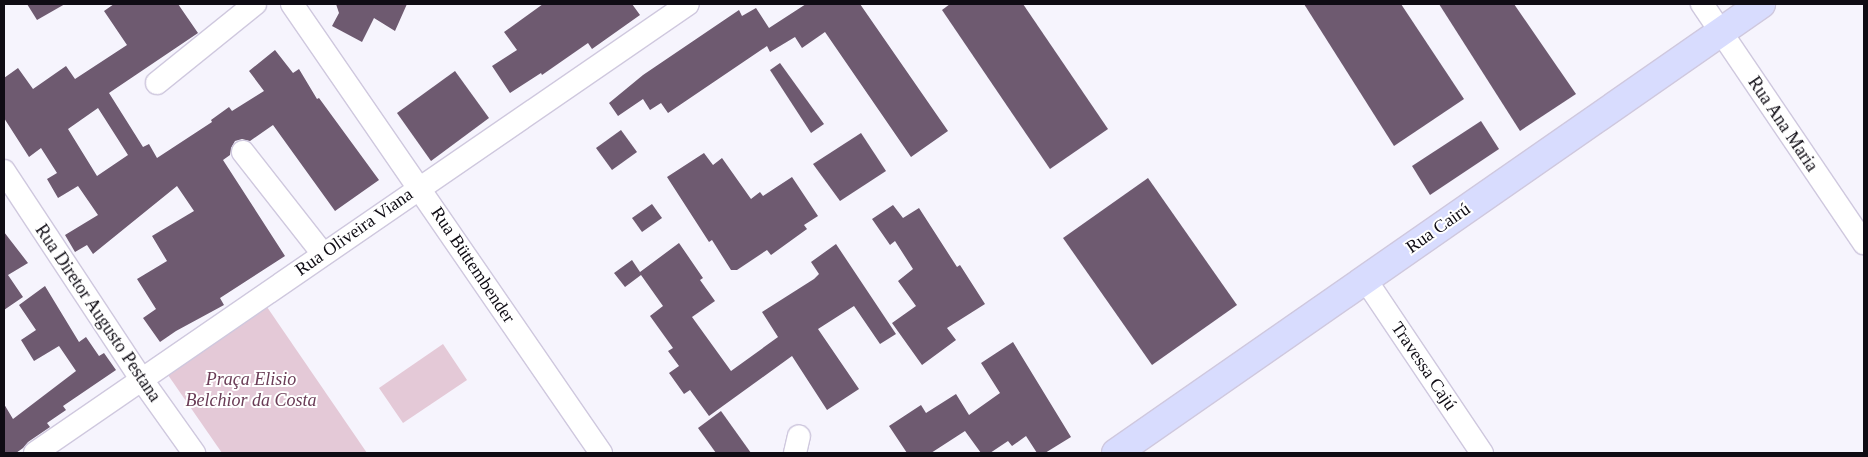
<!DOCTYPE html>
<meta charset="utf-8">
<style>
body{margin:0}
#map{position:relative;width:1868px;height:457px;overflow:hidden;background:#f6f4fd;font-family:"Times New Roman",serif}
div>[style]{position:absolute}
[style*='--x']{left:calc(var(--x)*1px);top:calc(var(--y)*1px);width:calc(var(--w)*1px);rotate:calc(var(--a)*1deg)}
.green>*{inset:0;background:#e4c9d7}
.building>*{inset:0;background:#6e5a70}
.roads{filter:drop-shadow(1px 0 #cfc8de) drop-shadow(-1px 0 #cfc8de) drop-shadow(0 1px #cfc8de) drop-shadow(0 -1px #cfc8de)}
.minor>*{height:22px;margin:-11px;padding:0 11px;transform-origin:11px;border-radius:11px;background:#fff}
.major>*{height:28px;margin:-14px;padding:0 14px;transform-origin:14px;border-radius:14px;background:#d8dcfe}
span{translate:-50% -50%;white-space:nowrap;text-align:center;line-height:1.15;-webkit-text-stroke:4px #fff;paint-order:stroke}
.street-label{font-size:18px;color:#0f0c14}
.park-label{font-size:18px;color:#6a3c56;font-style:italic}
.frame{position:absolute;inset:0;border:5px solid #0f0c14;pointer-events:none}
</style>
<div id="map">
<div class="green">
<div style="clip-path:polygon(267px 307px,367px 453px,222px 453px,168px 375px)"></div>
<div style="clip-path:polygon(443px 344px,467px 380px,403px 423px,379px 388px)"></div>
</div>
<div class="building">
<div style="clip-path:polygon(27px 4px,65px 4px,37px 20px)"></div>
<div style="clip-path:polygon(evenodd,114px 4px,178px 4px,198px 33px,109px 93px,143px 147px,149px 144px,157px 158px,212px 122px,211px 120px,229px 107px,232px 111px,264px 91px,249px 71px,275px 50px,293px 73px,299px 69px,317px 99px,319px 98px,379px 180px,335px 211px,273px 125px,250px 141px,242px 139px,235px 141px,231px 148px,230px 155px,223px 160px,285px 256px,220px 298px,224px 305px,176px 331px,160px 342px,143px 318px,156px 309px,137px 279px,167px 261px,152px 236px,194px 211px,177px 186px,93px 254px,87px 245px,75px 252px,65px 235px,98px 215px,78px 186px,58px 198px,47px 179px,57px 173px,41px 148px,29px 157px,4px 118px,4px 78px,18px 68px,33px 89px,66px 66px,75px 79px,127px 45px,104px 11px,114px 4px,98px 108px,128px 155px,97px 176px,68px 129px,98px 108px)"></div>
<div style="clip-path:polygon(336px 4px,407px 4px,395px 31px,374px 18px,362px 42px,332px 26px,339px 13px)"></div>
<div style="clip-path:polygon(543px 4px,632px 4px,640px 15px,592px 49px,588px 43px,542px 75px,541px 73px,510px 93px,492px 66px,517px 50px,504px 32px)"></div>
<div style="clip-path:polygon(806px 4px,860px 4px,948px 131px,911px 157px,825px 32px,802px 48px,795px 37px,770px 52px,767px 46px,668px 113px,661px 103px,650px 110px,643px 99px,618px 116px,609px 103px,643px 75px,739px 10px,742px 16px,756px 8px,769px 28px)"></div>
<div style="clip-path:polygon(950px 4px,1023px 4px,1108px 129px,1050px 169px,942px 10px)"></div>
<div style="clip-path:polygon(1304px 4px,1401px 4px,1464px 99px,1394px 146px)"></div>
<div style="clip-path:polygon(1439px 4px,1514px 4px,1576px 94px,1520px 131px)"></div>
<div style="clip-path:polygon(780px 63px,824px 124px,811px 133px,770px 70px)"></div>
<div style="clip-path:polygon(455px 71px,489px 118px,431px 161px,397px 113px)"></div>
<div style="clip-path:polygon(1481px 121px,1499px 149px,1430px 195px,1412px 166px)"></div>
<div style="clip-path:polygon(621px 130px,637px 152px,612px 170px,596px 148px)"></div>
<div style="clip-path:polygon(861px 133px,886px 171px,840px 201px,813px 164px)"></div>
<div style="clip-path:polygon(704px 153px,713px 165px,722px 158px,751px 199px,760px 192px,763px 196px,792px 177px,818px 216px,804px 225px,807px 229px,771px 255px,767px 250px,737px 270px,731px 270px,712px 240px,709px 242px,667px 177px)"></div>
<div style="clip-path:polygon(1148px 178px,1237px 305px,1152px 365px,1063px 238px)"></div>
<div style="clip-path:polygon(652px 204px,662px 218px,642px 232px,632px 218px)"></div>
<div style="clip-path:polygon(893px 205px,903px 218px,919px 208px,957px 267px,960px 265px,985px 304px,947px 328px,956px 340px,922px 365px,892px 323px,916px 306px,898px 281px,913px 269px,895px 241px,890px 245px,872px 219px)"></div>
<div style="clip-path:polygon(4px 232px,28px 263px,8px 275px,23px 297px,4px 310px)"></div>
<div style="clip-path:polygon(679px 243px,703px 278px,700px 280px,715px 301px,692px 317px,731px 371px,778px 337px,762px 312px,814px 279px,819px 274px,811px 262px,836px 244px,896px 334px,880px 344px,854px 306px,818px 329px,859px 389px,827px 410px,792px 356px,709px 416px,690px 390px,684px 394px,669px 373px,679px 366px,668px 351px,673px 348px,650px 316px,663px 306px,641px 275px,625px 287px,614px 273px,632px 260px,640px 272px)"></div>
<div style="clip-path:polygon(45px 286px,79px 342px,86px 337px,99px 356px,104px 353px,116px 370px,63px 406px,66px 410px,47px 423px,50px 427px,28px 442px,23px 448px,16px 453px,4px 453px,4px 404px,13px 419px,76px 371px,59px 346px,34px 361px,21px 340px,36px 330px,19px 305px)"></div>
<div style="clip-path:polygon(1013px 342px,1071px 437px,1045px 453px,1037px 453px,1026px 436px,1012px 446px,1008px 441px,990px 453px,981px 453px,965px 431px,931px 453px,907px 453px,889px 426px,921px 405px,926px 413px,956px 394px,969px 415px,1000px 393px,981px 363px)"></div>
<div style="clip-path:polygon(721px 411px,751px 453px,716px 453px,698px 428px)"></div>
</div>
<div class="roads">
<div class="minor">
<div style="--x:292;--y:4;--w:545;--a:55.46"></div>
<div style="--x:1702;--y:4;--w:289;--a:55.9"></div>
<div style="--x:157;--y:83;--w:126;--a:-38.9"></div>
<div style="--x:243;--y:152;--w:130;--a:51.9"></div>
<div style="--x:4;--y:171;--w:250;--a:56.6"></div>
<div style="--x:142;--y:380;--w:90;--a:54.5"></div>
<div style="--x:1365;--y:279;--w:210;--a:56.1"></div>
<div style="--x:35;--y:453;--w:792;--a:-34.51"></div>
<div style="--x:795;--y:453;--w:17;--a:-77"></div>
</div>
<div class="major">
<div style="--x:1116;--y:453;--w:786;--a:-34.84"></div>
</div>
</div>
<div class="street-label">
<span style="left:1783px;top:124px;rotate:56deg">Rua Ana Maria</span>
<span style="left:1438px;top:228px;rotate:-35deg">Rua Cairú</span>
<span style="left:354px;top:232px;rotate:-35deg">Rua Oliveira Viana</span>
<span style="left:473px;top:265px;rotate:56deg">Rua Büttembender</span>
<span style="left:98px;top:313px;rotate:56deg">Rua Diretor Augusto Pestana</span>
<span style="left:1424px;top:366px;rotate:56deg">Travessa Cajú</span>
</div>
<div class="park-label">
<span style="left:251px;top:390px">Praça Elisio<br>Belchior da Costa</span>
</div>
<div class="frame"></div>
</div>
